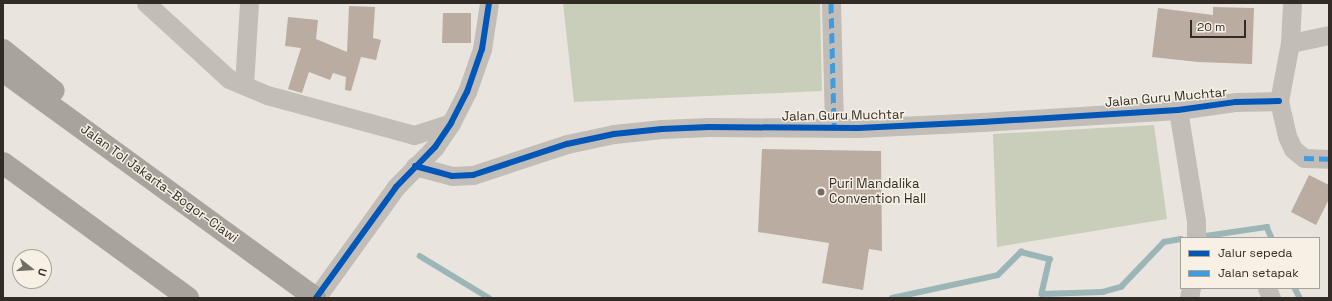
<!DOCTYPE html>
<meta charset="utf-8">
<style>
body{margin:0}
#map{position:relative;width:1332px;height:301px;overflow:hidden;background:#e9e5de;font-family:"Space Grotesk",sans-serif}
div>[style]{position:absolute}
[style*='--x']{left:calc(var(--x)*1px);top:calc(var(--y)*1px);width:calc(var(--w)*1px);rotate:calc(var(--a)*1deg)}
.green>*{inset:0;background:#c8ceb9}
.stream>*{height:5.5px;margin:-2.75px;padding:0 2.75px;transform-origin:2.75px;border-radius:2.75px;background:#9cb6b8}
.building>*{inset:0;background:#bbaca1}
.minor>*{height:19px;margin:-9.5px;padding:0 9.5px;transform-origin:9.5px;border-radius:9.5px;background:#c2bdb7}
.highway>*{height:22px;margin:-11px;padding:0 11px;transform-origin:11px;border-radius:11px;background:#a8a49d}
.quiet>*{height:5px;margin-top:-2.5px;transform-origin:0;background:repeating-linear-gradient(90deg,#3e9ce0 0 10px,transparent 0 15px)}
.cycleway>*{height:6px;margin:-3px;padding:0 3px;transform-origin:3px;border-radius:3px;background:#0057b8}
.dots>*{width:11px;height:11px;translate:-50% -50%;box-sizing:border-box;border:2px solid #f7f0e5;border-radius:50%}
span{translate:-50% -50%;white-space:nowrap;text-align:center;line-height:1.15;-webkit-text-stroke:3px #f7f0e5;paint-order:stroke}
.street-label{font-size:13px;color:#322b26}
.poi-label{font-size:13px;color:#322b26}
.left{translate:0 -50%;text-align:left}
.frame{position:absolute;inset:0;border:4px solid #322b26;pointer-events:none}
.legend{position:absolute;left:1180px;top:237px;width:140px;height:52px;box-sizing:border-box;background:#f7f0e5;border:1px solid #a8a199;margin:0;padding:5px 7px;list-style:none;font-size:12px;color:#322b26}
.legend li{display:flex;align-items:center;gap:8px;height:20px}
.legend b{width:20px;border:1px solid #a8a199}
.north{position:absolute;left:12px;top:249px;width:40px;height:40px;box-sizing:border-box;background:#f7f0e5;border:1px solid #a8a199;border-radius:50%;rotate:107deg;font-size:11px;font-weight:700;line-height:16px;text-align:center;color:#322b26}
.north::after{content:'';display:block;margin:auto;width:14px;height:18px;background:#726c66;clip-path:polygon(50% 0,100% 100%,50% 72%,0 100%)}
.scale{position:absolute;left:1190px;top:20px;width:56px;height:18px;box-sizing:border-box;border:2px solid #322b26;border-top:0;padding-left:5px;font-size:12px;line-height:14px;white-space:nowrap;color:#322b26;-webkit-text-stroke:3px #f7f0e5;paint-order:stroke}
</style>
<div id="map">
<div class="green">
<div style="clip-path:polygon(563px 3px,820px 3px,822px 91px,574px 102px)"></div>
<div style="clip-path:polygon(1154px 125px,1167px 219px,997px 247px,993px 134px)"></div>
</div>
<div class="stream">
<div style="--x:1199;--y:237;--w:69;--a:-8.4"></div>
<div style="--x:1267;--y:227;--w:12;--a:66"></div>
<div style="--x:420;--y:256;--w:81;--a:31.3"></div>
<div style="--x:1295;--y:288;--w:11;--a:63"></div>
<div style="--x:892;--y:298;--w:108;--a:-12.2"></div>
<div style="--x:998;--y:275;--w:33;--a:-45"></div>
<div style="--x:1021;--y:252;--w:30;--a:14"></div>
<div style="--x:1050;--y:259;--w:36;--a:103"></div>
<div style="--x:1042;--y:294;--w:61;--a:-1.9"></div>
<div style="--x:1103;--y:292;--w:19;--a:-16"></div>
<div style="--x:1121;--y:287;--w:62;--a:-46.3"></div>
<div style="--x:1164;--y:242;--w:17;--a:-10"></div>
</div>
<div class="building">
<div style="clip-path:polygon(349px 6px,375px 7px,373px 38px,381px 40px,376px 60px,361px 57px,351px 91px,345px 90px,346px 77px,333px 73px,330px 80px,309px 72px,302px 93px,288px 89px,301px 48px,285px 46px,288px 17px,318px 20px,316px 39px,347px 52px)"></div>
<div style="clip-path:polygon(1213px 7px,1254px 8px,1252px 64px,1198px 62px,1152px 57px,1158px 8px,1213px 15px)"></div>
<div style="clip-path:polygon(443px 13px,471px 13px,471px 43px,442px 43px)"></div>
<div style="clip-path:polygon(762px 149px,881px 151px,882px 251px,869px 249px,863px 290px,822px 283px,829px 243px,758px 232px)"></div>
<div style="clip-path:polygon(1309px 175px,1329px 185px,1329px 199px,1316px 225px,1291px 212px)"></div>
</div>
<div class="minor">
<div style="--x:146;--y:3;--w:113;--a:42.5"></div>
<div style="--x:229;--y:79;--w:41;--a:22.8"></div>
<div style="--x:267;--y:95;--w:152;--a:15.2"></div>
<div style="--x:414;--y:135;--w:39;--a:-18"></div>
<div style="--x:831;--y:3;--w:125;--a:88.6"></div>
<div style="--x:1329;--y:35;--w:40;--a:168"></div>
<div style="--x:1290;--y:43;--w:59;--a:100.7"></div>
<div style="--x:1279;--y:101;--w:36;--a:77"></div>
<div style="--x:1287;--y:136;--w:14;--a:65"></div>
<div style="--x:1293;--y:149;--w:14;--a:39"></div>
<div style="--x:1304;--y:158;--w:25;--a:2"></div>
<div style="--x:1290;--y:43;--w:40;--a:-87.1"></div>
<div style="--x:244;--y:85;--w:82;--a:-86.5"></div>
<div style="--x:1178;--y:110;--w:112;--a:80.8"></div>
<div style="--x:1196;--y:221;--w:17;--a:90"></div>
<div style="--x:415;--y:166;--w:38;--a:15"></div>
<div style="--x:452;--y:176;--w:21;--a:-3"></div>
<div style="--x:473;--y:175;--w:99;--a:-18.3"></div>
<div style="--x:567;--y:144;--w:48;--a:-12"></div>
<div style="--x:614;--y:134;--w:48;--a:-5.9"></div>
<div style="--x:662;--y:129;--w:47;--a:-2.4"></div>
<div style="--x:709;--y:127;--w:149;--a:0.4"></div>
<div style="--x:858;--y:128;--w:124;--a:-2.8"></div>
<div style="--x:982;--y:122;--w:196;--a:-3.5"></div>
<div style="--x:1178;--y:110;--w:59;--a:-7.9"></div>
<div style="--x:1236;--y:102;--w:43;--a:-1.3"></div>
<div style="--x:1267;--y:288;--w:11;--a:68"></div>
<div style="--x:316;--y:298;--w:137;--a:-54.2"></div>
<div style="--x:396;--y:187;--w:56;--a:-45.7"></div>
<div style="--x:435;--y:147;--w:29;--a:-56"></div>
<div style="--x:451;--y:123;--w:35;--a:-63"></div>
<div style="--x:467;--y:92;--w:46;--a:-70.8"></div>
<div style="--x:482;--y:49;--w:47;--a:-81.3"></div>
<div style="--x:1189;--y:298;--w:10;--a:-79"></div>
</div>
<div class="highway">
<div style="--x:3;--y:50;--w:65;--a:38.8"></div>
<div style="--x:3;--y:71;--w:386;--a:36"></div>
<div style="--x:3;--y:163;--w:229;--a:36.1"></div>
</div>
<div class="quiet">
<div style="--x:831;--y:3;--w:125;--a:88.6"></div>
<div style="--x:1304;--y:158;--w:25;--a:2"></div>
</div>
<div class="cycleway">
<div style="--x:415;--y:166;--w:38;--a:15"></div>
<div style="--x:452;--y:176;--w:21;--a:-3"></div>
<div style="--x:473;--y:175;--w:99;--a:-18.3"></div>
<div style="--x:567;--y:144;--w:48;--a:-12"></div>
<div style="--x:614;--y:134;--w:48;--a:-5.9"></div>
<div style="--x:662;--y:129;--w:47;--a:-2.4"></div>
<div style="--x:709;--y:127;--w:149;--a:0.4"></div>
<div style="--x:858;--y:128;--w:124;--a:-2.8"></div>
<div style="--x:982;--y:122;--w:196;--a:-3.5"></div>
<div style="--x:1178;--y:110;--w:59;--a:-7.9"></div>
<div style="--x:1236;--y:102;--w:43;--a:-1.3"></div>
<div style="--x:316;--y:298;--w:137;--a:-54.2"></div>
<div style="--x:396;--y:187;--w:56;--a:-45.7"></div>
<div style="--x:435;--y:147;--w:29;--a:-56"></div>
<div style="--x:451;--y:123;--w:35;--a:-63"></div>
<div style="--x:467;--y:92;--w:46;--a:-70.8"></div>
<div style="--x:482;--y:49;--w:47;--a:-81.3"></div>
</div>
<div class="dots">
<div style="left:821px;top:192px;background:#726c66"></div>
</div>
<div class="street-label">
<span style="left:1166px;top:98px;rotate:-5deg">Jalan Guru Muchtar</span>
<span style="left:843px;top:116px;rotate:-1deg">Jalan Guru Muchtar</span>
<span style="left:159px;top:184px;rotate:36deg">Jalan Tol Jakarta–Bogor–Ciawi</span>
</div>
<div class="poi-label">
<span class="left" style="left:829px;top:192px">Puri Mandalika<br>Convention Hall</span>
</div>
<div class="frame"></div>
<ul class="legend">
<li><b style="height:5px;background:#0057b8"></b>Jalur sepeda</li>
<li><b style="height:5px;background:#3e9ce0"></b>Jalan setapak</li>
</ul>
<div class="north">U</div>
<div class="scale">20 m</div>
</div>
